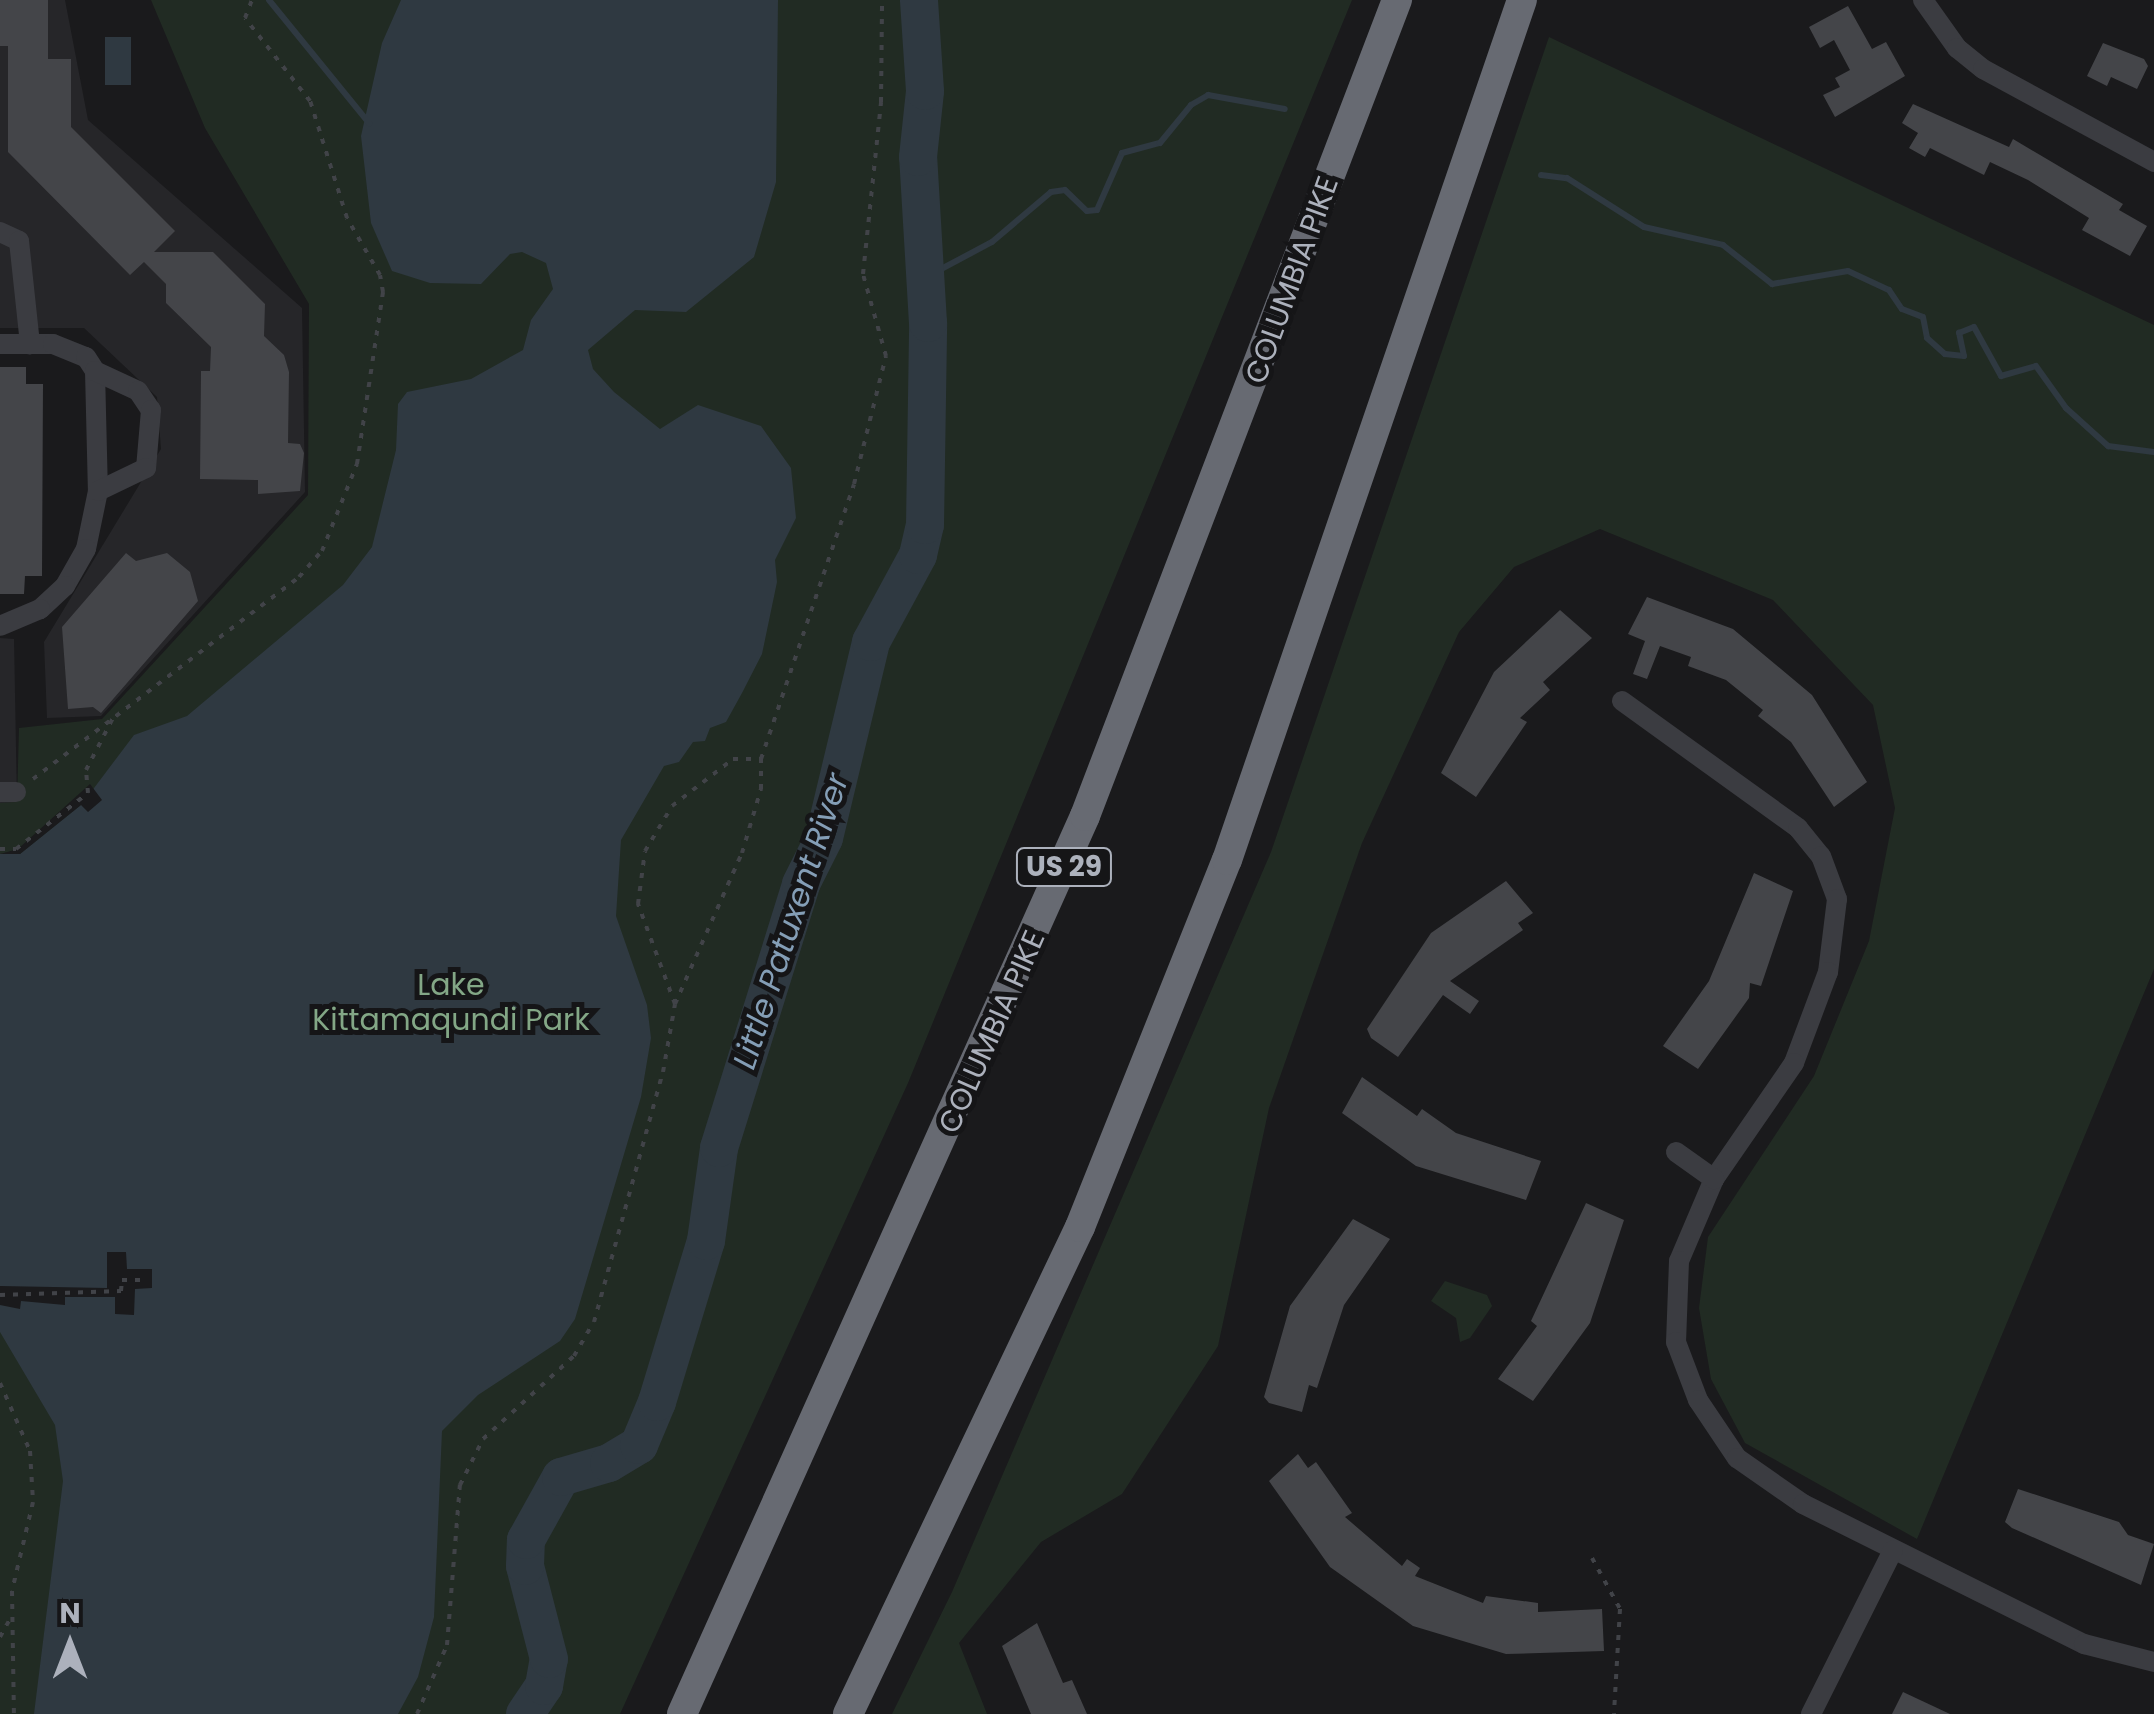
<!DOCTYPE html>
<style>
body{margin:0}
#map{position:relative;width:2154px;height:1714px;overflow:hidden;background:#1a1a1c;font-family:Poppins,sans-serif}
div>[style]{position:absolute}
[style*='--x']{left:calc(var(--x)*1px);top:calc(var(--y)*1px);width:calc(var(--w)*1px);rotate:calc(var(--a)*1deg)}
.built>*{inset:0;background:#262629}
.green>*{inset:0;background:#212b23}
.water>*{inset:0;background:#2f3941}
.pier>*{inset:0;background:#1a1a1c}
.stream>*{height:6px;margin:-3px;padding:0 3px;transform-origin:3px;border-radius:3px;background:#2f3941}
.river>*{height:38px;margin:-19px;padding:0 19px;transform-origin:19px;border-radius:19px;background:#2f3941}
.building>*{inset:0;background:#444549}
.path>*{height:4px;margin-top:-2px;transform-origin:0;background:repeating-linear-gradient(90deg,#414348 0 5px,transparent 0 13px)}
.minor>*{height:20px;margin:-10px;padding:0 10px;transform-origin:10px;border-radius:10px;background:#3b3c41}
.highway>*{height:30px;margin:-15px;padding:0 15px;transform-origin:15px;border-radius:15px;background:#676a72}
span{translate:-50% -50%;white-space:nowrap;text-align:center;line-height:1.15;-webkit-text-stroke:10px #151517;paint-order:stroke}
.shield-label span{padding:2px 8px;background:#151517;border:2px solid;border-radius:8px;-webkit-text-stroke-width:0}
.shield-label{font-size:28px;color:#acb1bc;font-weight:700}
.street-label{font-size:30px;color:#acb1bc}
.park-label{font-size:30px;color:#83a786}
.water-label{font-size:32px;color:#849eb6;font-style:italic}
.north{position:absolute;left:20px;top:1594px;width:100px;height:100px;-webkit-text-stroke:8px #151517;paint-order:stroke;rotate:0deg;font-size:28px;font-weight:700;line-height:40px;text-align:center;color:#acb1bc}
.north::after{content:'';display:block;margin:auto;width:35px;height:45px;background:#acb1bc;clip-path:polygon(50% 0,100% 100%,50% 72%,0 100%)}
</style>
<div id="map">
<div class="built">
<div style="clip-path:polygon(0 0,65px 0,88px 120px,302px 308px,305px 492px,101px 716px,47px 718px,44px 642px,161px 449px,157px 397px,84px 328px,0 328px)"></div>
<div style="clip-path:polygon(0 638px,14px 639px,17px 803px,0 803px)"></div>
</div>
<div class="green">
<div style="clip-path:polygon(151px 0,1352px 0,908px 1083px,620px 1714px,0 1714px,0 803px,17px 802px,19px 728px,102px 719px,308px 495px,309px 304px,205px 128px)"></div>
<div style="clip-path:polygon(1549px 37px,2154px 325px,2154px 969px,1917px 1539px,1745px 1443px,1711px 1379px,1699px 1308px,1708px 1237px,1814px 1076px,1869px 941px,1895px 808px,1873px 705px,1773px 600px,1600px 529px,1514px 567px,1459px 632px,1362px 843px,1269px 1108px,1218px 1346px,1122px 1494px,1041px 1542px,959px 1643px,987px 1714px,892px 1714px,952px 1592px,1271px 852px)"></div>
<div style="clip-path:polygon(1445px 1281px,1487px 1295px,1492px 1306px,1470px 1338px,1460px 1342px,1456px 1318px,1431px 1301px)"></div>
</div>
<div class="water">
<div style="clip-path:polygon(401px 0,778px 0,776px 182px,754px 257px,686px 312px,635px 310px,588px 350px,593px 369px,614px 392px,660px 429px,698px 405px,761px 426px,791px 468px,796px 518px,775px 560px,777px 582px,762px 654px,742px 693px,726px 722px,710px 728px,705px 741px,693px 742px,679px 762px,664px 766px,621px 840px,616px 916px,647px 1005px,651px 1038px,641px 1097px,575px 1319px,560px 1341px,478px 1395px,442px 1431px,434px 1617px,418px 1677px,398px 1714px,34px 1714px,63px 1481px,55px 1425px,0 1332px,0 854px,20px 854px,82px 804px,134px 735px,187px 716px,343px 585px,372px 547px,396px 450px,398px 404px,407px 392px,471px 379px,523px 350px,531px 320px,553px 289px,546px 263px,522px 252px,510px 254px,481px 284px,430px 283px,392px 271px,371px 223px,361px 136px,382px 43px)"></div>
<div style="clip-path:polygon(105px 37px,131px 37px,131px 85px,105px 85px)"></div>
</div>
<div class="pier">
<div style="clip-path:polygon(90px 784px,102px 800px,88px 812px,81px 805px,20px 854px,0 854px,18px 849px)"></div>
<div style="clip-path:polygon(107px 1252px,126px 1252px,127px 1269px,152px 1269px,152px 1288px,135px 1289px,134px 1315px,115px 1314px,115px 1297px,65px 1297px,65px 1305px,21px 1301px,20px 1309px,0 1305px,0 1286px,107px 1288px)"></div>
</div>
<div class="stream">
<div style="--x:269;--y:0;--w:159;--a:50.9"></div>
<div style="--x:1541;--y:175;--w:26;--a:7"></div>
<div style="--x:1567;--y:178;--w:91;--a:32.5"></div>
<div style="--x:1644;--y:227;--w:81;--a:12.8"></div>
<div style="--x:1723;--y:245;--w:63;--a:38.5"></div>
<div style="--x:1772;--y:284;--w:77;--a:-9.7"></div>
<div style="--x:1848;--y:271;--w:45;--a:24.9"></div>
<div style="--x:1889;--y:290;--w:23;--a:56"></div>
<div style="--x:1902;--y:309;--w:22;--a:21"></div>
<div style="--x:1923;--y:317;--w:21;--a:79"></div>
<div style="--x:1927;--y:338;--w:24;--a:42"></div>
<div style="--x:1945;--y:354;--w:19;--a:6"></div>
<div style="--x:1964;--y:356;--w:24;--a:-102"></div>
<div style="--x:1959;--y:333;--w:16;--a:-22"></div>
<div style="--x:1974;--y:327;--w:56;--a:61.1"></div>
<div style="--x:2001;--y:376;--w:36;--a:-16"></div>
<div style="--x:2036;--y:366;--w:52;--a:54.5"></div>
<div style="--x:2066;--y:408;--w:57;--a:42.1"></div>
<div style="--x:2108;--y:446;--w:46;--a:7.4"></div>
<div style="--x:928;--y:276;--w:72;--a:-28"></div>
<div style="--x:992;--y:242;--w:77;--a:-40.3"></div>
<div style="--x:1051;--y:192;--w:14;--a:-8"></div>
<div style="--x:1065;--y:190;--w:30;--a:44"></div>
<div style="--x:1087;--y:211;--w:10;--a:-6"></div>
<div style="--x:1097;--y:210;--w:62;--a:-66.3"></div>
<div style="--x:1122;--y:153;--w:39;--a:-15"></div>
<div style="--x:1160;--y:143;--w:49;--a:-50.8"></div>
<div style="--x:1191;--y:105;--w:20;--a:-30"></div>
<div style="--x:1208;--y:95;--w:78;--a:10.3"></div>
</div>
<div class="river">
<div style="--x:525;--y:1714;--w:34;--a:-56"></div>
<div style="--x:544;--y:1686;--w:27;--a:-80"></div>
<div style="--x:549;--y:1659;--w:96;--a:-104.5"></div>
<div style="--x:525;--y:1566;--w:26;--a:-88"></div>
<div style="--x:526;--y:1540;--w:72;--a:-60.9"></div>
<div style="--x:561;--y:1477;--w:50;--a:-16.3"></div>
<div style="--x:609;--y:1463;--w:35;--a:-31"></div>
<div style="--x:639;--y:1445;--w:47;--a:-67.3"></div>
<div style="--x:657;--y:1402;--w:168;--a:-73.1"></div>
<div style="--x:706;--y:1241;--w:94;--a:-82"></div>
<div style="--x:719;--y:1148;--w:276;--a:-72.7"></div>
<div style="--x:801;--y:884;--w:51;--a:-63.4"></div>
<div style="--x:824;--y:838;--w:202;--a:-76.5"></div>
<div style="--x:871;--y:642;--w:99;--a:-61.6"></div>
<div style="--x:918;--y:555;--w:31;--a:-77"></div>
<div style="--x:925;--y:525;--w:202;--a:-89.1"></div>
<div style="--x:928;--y:323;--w:166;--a:-93.4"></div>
<div style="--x:918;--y:157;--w:66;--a:-83.9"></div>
<div style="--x:925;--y:91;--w:91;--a:-93.8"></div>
</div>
<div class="building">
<div style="clip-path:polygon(0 0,48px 0,48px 59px,71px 59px,71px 127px,175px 231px,154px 252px,213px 252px,265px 304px,264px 336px,284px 355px,289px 372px,288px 443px,300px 444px,304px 453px,300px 491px,258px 494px,258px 480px,200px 479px,201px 371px,210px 371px,211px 347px,166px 303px,166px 284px,144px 262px,130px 275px,8px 152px,8px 46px,0 46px)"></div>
<div style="clip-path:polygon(1848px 6px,1872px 49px,1886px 42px,1905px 76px,1835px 117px,1823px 95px,1840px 87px,1835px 78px,1850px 70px,1834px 40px,1820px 48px,1809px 27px)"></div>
<div style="clip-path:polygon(2103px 43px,2144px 59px,2148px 66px,2137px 89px,2111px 77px,2107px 86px,2087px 76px)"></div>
<div style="clip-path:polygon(1913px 104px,2009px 147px,2013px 139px,2123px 204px,2119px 210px,2147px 226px,2130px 256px,2082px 230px,2089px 218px,2028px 180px,1990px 162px,1984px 175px,1930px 148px,1925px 157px,1909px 148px,1918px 133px,1902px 123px)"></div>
<div style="clip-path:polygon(0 367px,26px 367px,26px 384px,43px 384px,42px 576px,25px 576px,24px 594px,0 594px)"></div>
<div style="clip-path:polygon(126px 553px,136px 561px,167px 553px,190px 572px,198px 601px,101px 713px,93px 707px,68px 709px,62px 627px)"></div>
<div style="clip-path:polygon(1647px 597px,1733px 629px,1812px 695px,1867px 782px,1834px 807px,1791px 742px,1758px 716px,1763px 710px,1726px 680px,1688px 666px,1691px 657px,1660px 646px,1647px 679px,1633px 674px,1645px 641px,1628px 634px)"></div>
<div style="clip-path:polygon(1560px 610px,1592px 638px,1543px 682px,1550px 690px,1520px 718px,1527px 722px,1476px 797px,1441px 773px,1494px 672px)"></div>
<div style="clip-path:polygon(1754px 873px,1793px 891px,1761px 986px,1750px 983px,1749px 998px,1698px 1069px,1663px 1046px,1709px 981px)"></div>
<div style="clip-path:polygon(1506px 881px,1533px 913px,1518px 923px,1523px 930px,1450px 981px,1479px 1001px,1470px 1014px,1443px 995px,1398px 1057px,1371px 1038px,1367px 1029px,1431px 933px)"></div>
<div style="clip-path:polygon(1362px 1077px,1417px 1116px,1422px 1109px,1456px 1133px,1541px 1161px,1526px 1200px,1416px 1166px,1342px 1113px)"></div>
<div style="clip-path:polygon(1586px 1203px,1624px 1220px,1590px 1323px,1533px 1401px,1498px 1379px,1537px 1326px,1531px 1321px)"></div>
<div style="clip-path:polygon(1353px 1219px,1390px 1239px,1344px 1305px,1317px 1388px,1309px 1385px,1302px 1412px,1269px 1403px,1264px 1397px,1290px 1306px)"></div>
<div style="clip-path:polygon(1298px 1454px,1308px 1468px,1316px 1462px,1352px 1513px,1345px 1517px,1402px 1566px,1407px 1559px,1420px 1568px,1415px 1576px,1483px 1603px,1486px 1596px,1538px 1603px,1538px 1612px,1602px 1609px,1604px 1651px,1506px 1654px,1413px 1626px,1330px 1567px,1269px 1481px)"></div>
<div style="clip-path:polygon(2018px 1489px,2119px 1522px,2128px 1535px,2154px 1544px,2141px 1585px,2012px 1528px,2005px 1522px)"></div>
<div style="clip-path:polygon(1037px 1623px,1063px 1683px,1072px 1680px,1087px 1714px,1031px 1714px,1002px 1646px)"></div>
<div style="clip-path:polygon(1903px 1692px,1950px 1714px,1892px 1714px)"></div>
</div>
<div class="path">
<div style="--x:33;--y:779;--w:334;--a:-37.2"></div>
<div style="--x:299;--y:577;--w:35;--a:-49"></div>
<div style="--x:322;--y:551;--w:94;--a:-68.1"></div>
<div style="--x:357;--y:464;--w:174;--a:-81.4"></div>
<div style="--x:383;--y:292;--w:17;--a:-100"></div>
<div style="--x:380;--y:275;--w:66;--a:-120.1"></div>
<div style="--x:347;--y:218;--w:123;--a:-107.5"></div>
<div style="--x:310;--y:101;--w:105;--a:-128.1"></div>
<div style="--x:245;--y:18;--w:19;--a:-69"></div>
<div style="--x:0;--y:849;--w:16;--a:0"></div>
<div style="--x:16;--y:849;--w:91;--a:-37.9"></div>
<div style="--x:88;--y:793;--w:23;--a:-95"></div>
<div style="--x:86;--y:770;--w:59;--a:-62.6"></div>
<div style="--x:675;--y:1004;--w:107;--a:-110.3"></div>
<div style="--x:638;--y:904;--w:53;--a:-82.5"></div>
<div style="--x:645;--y:851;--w:52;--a:-59"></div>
<div style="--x:672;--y:806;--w:77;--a:-37.6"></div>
<div style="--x:733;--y:759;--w:28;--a:0"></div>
<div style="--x:0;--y:1295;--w:121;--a:-1.9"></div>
<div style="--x:121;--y:1291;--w:11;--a:-85"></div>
<div style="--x:122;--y:1280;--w:25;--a:0"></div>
<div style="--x:0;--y:1383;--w:74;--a:66.2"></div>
<div style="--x:30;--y:1451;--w:51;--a:86.6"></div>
<div style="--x:33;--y:1502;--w:91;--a:103.3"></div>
<div style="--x:12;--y:1591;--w:123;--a:89.1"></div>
<div style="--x:1592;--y:1558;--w:58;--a:61.2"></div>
<div style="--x:1620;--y:1609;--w:105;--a:93.3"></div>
<div style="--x:0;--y:1637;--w:21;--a:-61"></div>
<div style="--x:417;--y:1714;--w:75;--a:-66.5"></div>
<div style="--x:447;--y:1645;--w:161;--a:-85.4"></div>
<div style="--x:460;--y:1485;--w:51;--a:-63.4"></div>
<div style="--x:483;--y:1439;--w:123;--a:-42.4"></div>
<div style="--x:574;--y:1356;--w:39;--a:-60"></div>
<div style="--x:594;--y:1322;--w:259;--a:-74.6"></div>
<div style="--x:663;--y:1072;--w:69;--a:-80"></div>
<div style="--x:675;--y:1004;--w:165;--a:-66.1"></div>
<div style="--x:742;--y:853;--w:67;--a:-73.5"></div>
<div style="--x:761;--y:789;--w:30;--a:-90"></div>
<div style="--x:761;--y:759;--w:290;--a:-71.3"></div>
<div style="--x:854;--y:484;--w:132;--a:-76"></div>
<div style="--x:886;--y:356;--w:85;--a:-105.7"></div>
<div style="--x:863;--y:274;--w:173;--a:-84"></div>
<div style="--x:881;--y:102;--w:102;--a:-89.4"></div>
</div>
<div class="minor">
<div style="--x:1923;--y:0;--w:59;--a:54.7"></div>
<div style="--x:1957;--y:48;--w:33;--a:39"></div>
<div style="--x:1983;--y:69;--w:195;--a:28.5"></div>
<div style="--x:0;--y:232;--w:21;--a:25"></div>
<div style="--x:19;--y:241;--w:104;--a:83.9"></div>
<div style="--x:0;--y:344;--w:53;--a:0"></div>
<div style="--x:53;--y:344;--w:35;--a:22"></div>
<div style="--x:86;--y:357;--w:17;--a:57"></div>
<div style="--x:95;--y:371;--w:120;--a:88.6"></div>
<div style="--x:98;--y:491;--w:59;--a:101.7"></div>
<div style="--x:86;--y:549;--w:43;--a:119.6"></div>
<div style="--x:65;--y:586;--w:34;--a:137"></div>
<div style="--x:40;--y:609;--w:43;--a:157"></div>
<div style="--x:95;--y:371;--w:47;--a:24.9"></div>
<div style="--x:138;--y:391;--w:23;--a:56"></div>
<div style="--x:151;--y:410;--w:58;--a:94.9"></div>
<div style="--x:146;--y:468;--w:53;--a:154.4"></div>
<div style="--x:1622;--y:701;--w:217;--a:35.8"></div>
<div style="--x:1798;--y:828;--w:36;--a:51"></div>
<div style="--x:1821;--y:856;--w:46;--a:69.6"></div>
<div style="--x:1837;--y:899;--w:74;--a:97"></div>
<div style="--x:1828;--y:972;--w:97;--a:110.5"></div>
<div style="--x:1794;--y:1063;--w:141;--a:124.6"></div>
<div style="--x:1714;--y:1179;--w:89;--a:113.1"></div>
<div style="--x:1679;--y:1261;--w:81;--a:92.1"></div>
<div style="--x:1676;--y:1342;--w:62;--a:69.2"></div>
<div style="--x:1698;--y:1400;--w:70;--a:56.1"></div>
<div style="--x:1737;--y:1458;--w:80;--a:34.9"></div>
<div style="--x:1803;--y:1504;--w:314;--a:26.5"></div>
<div style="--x:2084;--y:1644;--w:72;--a:14.4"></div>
<div style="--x:0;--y:792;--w:16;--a:0"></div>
<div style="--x:1676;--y:1152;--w:47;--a:35.4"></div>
<div style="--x:1811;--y:1714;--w:183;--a:-63.4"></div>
</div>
<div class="highway">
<div style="--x:682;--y:1714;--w:984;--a:-65.83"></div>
<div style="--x:1085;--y:816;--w:874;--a:-69.08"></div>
<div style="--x:848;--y:1714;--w:539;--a:-64.53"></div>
<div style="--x:1080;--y:1227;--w:395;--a:-68.2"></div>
<div style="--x:1227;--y:860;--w:909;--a:-71.07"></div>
</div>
<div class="shield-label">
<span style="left:1064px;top:867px">US 29</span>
</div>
<div class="street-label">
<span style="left:1292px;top:280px;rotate:-70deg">COLUMBIA PIKE</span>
<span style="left:992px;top:1032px;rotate:-66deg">COLUMBIA PIKE</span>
</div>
<div class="park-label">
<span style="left:451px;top:1002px">Lake<br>Kittamaqundi Park</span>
</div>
<div class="water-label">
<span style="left:791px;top:921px;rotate:-72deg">Little Patuxent River</span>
</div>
<div class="north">N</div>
</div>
